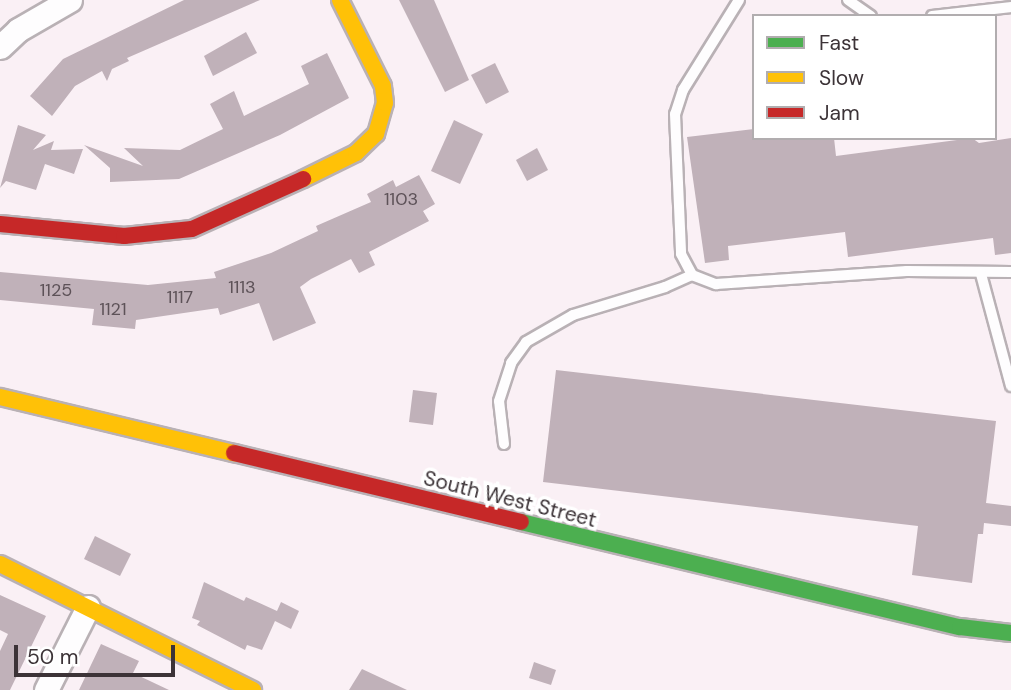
<!DOCTYPE html>
<style>
body{margin:0}
#map{position:relative;width:1011px;height:690px;overflow:hidden;background:#faf0f5;font-family:"DM Sans",sans-serif}
div>[style]{position:absolute}
[style*='--x']{left:calc(var(--x)*1px);top:calc(var(--y)*1px);width:calc(var(--w)*1px);rotate:calc(var(--a)*1deg)}
.building>*{inset:0;background:#c0b1b9}
.roads{filter:drop-shadow(2px 0 #b9b1b5) drop-shadow(-2px 0 #b9b1b5) drop-shadow(0 2px #b9b1b5) drop-shadow(0 -2px #b9b1b5)}
.lane>*{height:10px;margin:-5px;padding:0 5px;transform-origin:5px;border-radius:5px;background:#fefdfe}
.street>*{height:23px;margin:-11.5px;padding:0 11.5px;transform-origin:11.5px;border-radius:11.5px;background:#fefdfe}
.fast>*{height:16px;margin:-8px;padding:0 8px;transform-origin:8px;border-radius:8px;background:#4caf50}
.slow>*{height:16px;margin:-8px;padding:0 8px;transform-origin:8px;border-radius:8px;background:#ffc107}
.jam>*{height:16px;margin:-8px;padding:0 8px;transform-origin:8px;border-radius:8px;background:#c62828}
span{translate:-50% -50%;white-space:nowrap;text-align:center;line-height:1.15;-webkit-text-stroke:7px #fff;paint-order:stroke}
.number-label{font-size:18px;color:#5d5258}
.number-label span{-webkit-text-stroke-width:0}
.street-label{font-size:21px;color:#3c3337}
.legend{position:absolute;left:752px;top:14px;width:245px;height:126px;box-sizing:border-box;background:#fff;border:2px solid #b1adaf;margin:0;padding:9px 12px;list-style:none;font-size:21px;color:#3c3337}
.legend li{display:flex;align-items:center;gap:14px;height:35px}
.legend b{width:35px;border:2px solid #b1adaf}
.scale{position:absolute;left:14px;top:645px;width:161px;height:32px;box-sizing:border-box;border:4px solid #3c3337;border-top:0;padding-left:9px;font-size:21px;line-height:24px;white-space:nowrap;color:#3c3337;-webkit-text-stroke:5px #fff;paint-order:stroke}
</style>
<div id="map">
<div class="building">
<div style="clip-path:polygon(184px 0,260px 0,127px 58px,129px 61px,112px 69px,107px 81px,102px 71px,75px 86px,52px 116px,30px 96px,63px 59px)"></div>
<div style="clip-path:polygon(399px 0,434px 0,469px 80px,445px 92px)"></div>
<div style="clip-path:polygon(246px 32px,257px 53px,213px 76px,204px 56px)"></div>
<div style="clip-path:polygon(327px 53px,349px 98px,280px 135px,179px 179px,110px 182px,110px 168px,84px 145px,143px 166px,124px 148px,180px 150px,223px 129px,210px 104px,234px 91px,244px 116px,309px 84px,301px 66px)"></div>
<div style="clip-path:polygon(495px 63px,509px 92px,486px 104px,471px 75px)"></div>
<div style="clip-path:polygon(454px 120px,483px 134px,460px 184px,431px 171px)"></div>
<div style="clip-path:polygon(18px 125px,46px 135px,33px 150px,54px 141px,51px 150px,83px 149px,74px 174px,45px 164px,36px 190px,6px 181px,0 188px)"></div>
<div style="clip-path:polygon(754px 129px,754px 138px,834px 138px,836px 156px,972px 138px,979px 143px,1011px 138px,1011px 253px,995px 255px,993px 238px,848px 257px,845px 232px,728px 246px,729px 260px,705px 263px,687px 137px)"></div>
<div style="clip-path:polygon(537px 148px,548px 170px,527px 181px,516px 160px)"></div>
<div style="clip-path:polygon(419px 175px,435px 204px,423px 211px,429px 221px,369px 252px,375px 265px,359px 273px,351px 259px,311px 279px,300px 287px,316px 323px,273px 341px,259px 303px,220px 315px,218px 308px,136px 320px,135px 329px,92px 325px,94px 309px,0 300px,0 272px,148px 285px,216px 278px,214px 272px,271px 253px,318px 231px,316px 226px,371px 202px,367px 194px,393px 180px,396px 187px)"></div>
<div style="clip-path:polygon(556px 370px,996px 421px,986px 503px,1011px 506px,1011px 526px,984px 523px,983px 534px,978px 534px,972px 583px,912px 575px,918px 526px,543px 482px)"></div>
<div style="clip-path:polygon(413px 390px,437px 393px,433px 425px,409px 422px)"></div>
<div style="clip-path:polygon(95px 536px,131px 554px,120px 576px,84px 559px)"></div>
<div style="clip-path:polygon(204px 582px,244px 601px,246px 597px,277px 611px,281px 602px,299px 611px,291px 629px,275px 621px,262px 650px,247px 645px,245px 650px,197px 625px,200px 621px,192px 618px)"></div>
<div style="clip-path:polygon(0 595px,46px 616px,10px 690px,0 690px,0 651px,8px 634px,0 630px)"></div>
<div style="clip-path:polygon(101px 644px,139px 661px,133px 673px,169px 690px,79px 690px)"></div>
<div style="clip-path:polygon(534px 662px,556px 670px,551px 685px,529px 678px)"></div>
<div style="clip-path:polygon(362px 669px,407px 690px,349px 690px)"></div>
</div>
<div class="roads">
<div class="lane">
<div style="--x:739;--y:0;--w:106;--a:121.9"></div>
<div style="--x:683;--y:90;--w:25;--a:108"></div>
<div style="--x:675;--y:114;--w:140;--a:87.5"></div>
<div style="--x:681;--y:254;--w:24;--a:62"></div>
<div style="--x:692;--y:275;--w:26;--a:21"></div>
<div style="--x:716;--y:284;--w:191;--a:-3.9"></div>
<div style="--x:907;--y:271;--w:104;--a:0.6"></div>
<div style="--x:848;--y:0;--w:28;--a:35"></div>
<div style="--x:932;--y:16;--w:80;--a:-6.5"></div>
<div style="--x:981;--y:274;--w:116;--a:75"></div>
<div style="--x:504;--y:444;--w:43;--a:-96.6"></div>
<div style="--x:499;--y:401;--w:40;--a:-72"></div>
<div style="--x:511;--y:363;--w:26;--a:-54"></div>
<div style="--x:526;--y:342;--w:54;--a:-29.9"></div>
<div style="--x:573;--y:315;--w:96;--a:-16.9"></div>
<div style="--x:665;--y:287;--w:30;--a:-24"></div>
</div>
<div class="street">
<div style="--x:0;--y:47;--w:25;--a:-43"></div>
<div style="--x:18;--y:30;--w:60;--a:-30"></div>
<div style="--x:46;--y:690;--w:93;--a:-63.2"></div>
</div>
<div class="fast">
<div style="--x:521;--y:522;--w:451;--a:13.5"></div>
<div style="--x:960;--y:627;--w:51;--a:6.7"></div>
</div>
<div class="slow">
<div style="--x:303;--y:179;--w:59;--a:-26.1"></div>
<div style="--x:356;--y:153;--w:28;--a:-44"></div>
<div style="--x:376;--y:134;--w:32;--a:-74"></div>
<div style="--x:385;--y:103;--w:17;--a:-97"></div>
<div style="--x:383;--y:86;--w:96;--a:-116.6"></div>
<div style="--x:0;--y:397;--w:241;--a:13.5"></div>
<div style="--x:0;--y:564;--w:283;--a:26.5"></div>
</div>
<div class="jam">
<div style="--x:0;--y:224;--w:125;--a:5.5"></div>
<div style="--x:124;--y:236;--w:68;--a:-5.9"></div>
<div style="--x:192;--y:229;--w:122;--a:-24.2"></div>
<div style="--x:234;--y:453;--w:295;--a:13.5"></div>
</div>
</div>
<div class="number-label">
<span style="left:401px;top:199px">1103</span>
<span style="left:242px;top:287px">1113</span>
<span style="left:56px;top:290px">1125</span>
<span style="left:180px;top:297px">1117</span>
<span style="left:113px;top:309px">1121</span>
</div>
<div class="street-label">
<span style="left:510px;top:499px;rotate:14deg">South West Street</span>
</div>
<ul class="legend">
<li><b style="height:9px;background:#4caf50"></b>Fast</li>
<li><b style="height:9px;background:#ffc107"></b>Slow</li>
<li><b style="height:9px;background:#c62828"></b>Jam</li>
</ul>
<div class="scale">50 m</div>
</div>
